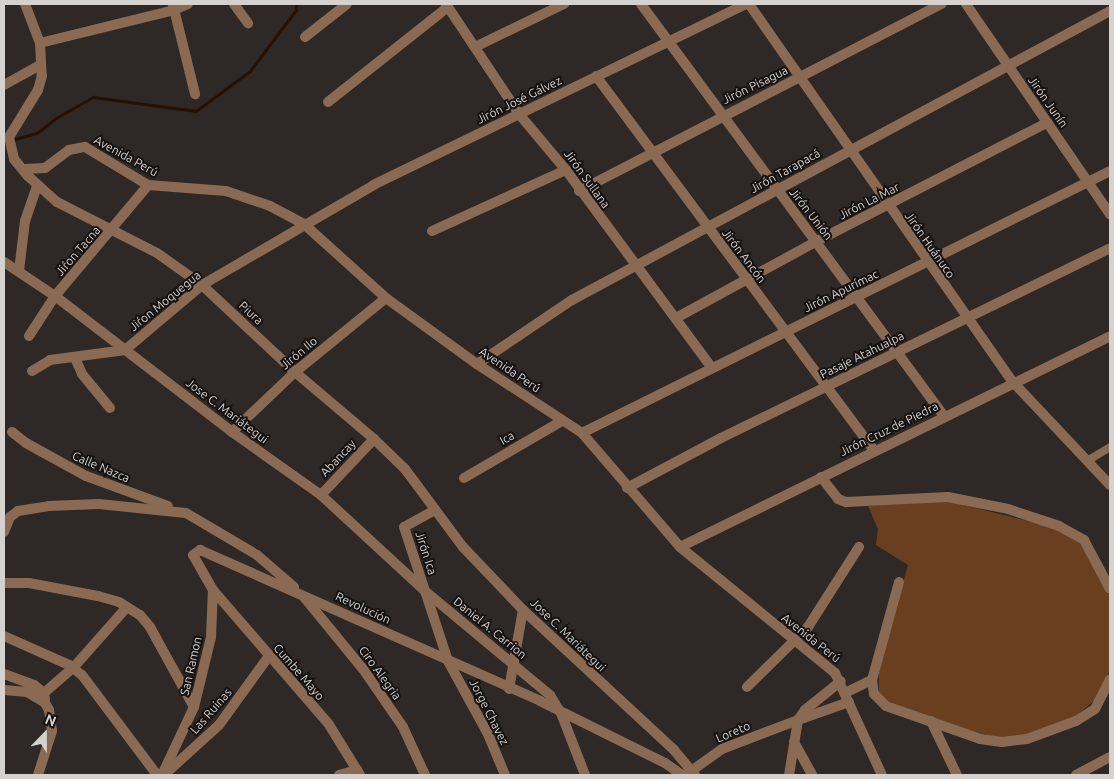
<!DOCTYPE html>
<meta charset="utf-8">
<style>
body{margin:0}
#map{position:relative;width:1114px;height:779px;overflow:hidden;background:#2e2926;font-family:Ubuntu,sans-serif}
div>[style]{position:absolute}
[style*='--x']{left:calc(var(--x)*1px);top:calc(var(--y)*1px);width:calc(var(--w)*1px);rotate:calc(var(--a)*1deg)}
.green>*{inset:0;background:#6a3f1f}
.stream>*{height:2.5px;margin:-1.25px;padding:0 1.25px;transform-origin:1.25px;border-radius:1.25px;background:#281101}
.pedestrian>*{height:8px;margin:-4px;padding:0 4px;transform-origin:4px;border-radius:4px;background:#8a6a53}
.minor>*{height:10px;margin:-5px;padding:0 5px;transform-origin:5px;border-radius:5px;background:#8a6a53}
.tertiary>*{height:10px;margin:-5px;padding:0 5px;transform-origin:5px;border-radius:5px;background:#8a6a53}
span{translate:-50% -50%;white-space:nowrap;text-align:center;line-height:1.15;-webkit-text-stroke:4px #151211;paint-order:stroke}
.street-label{font-size:12px;color:#d4d1ce}
.frame{position:absolute;inset:0;border:5px solid #d4d1ce;pointer-events:none}
.north{position:absolute;left:20px;top:709px;width:50px;height:50px;-webkit-text-stroke:4px #151211;paint-order:stroke;rotate:22deg;font-size:14px;font-weight:700;line-height:20px;text-align:center;color:#d4d1ce}
.north::after{content:'';display:block;margin:auto;width:18px;height:22px;background:#d4d1ce;clip-path:polygon(50% 0,100% 100%,50% 72%,0 100%)}
</style>
<div id="map">
<div class="green">
<div style="clip-path:polygon(947px 501px,1057px 528px,1081px 543px,1110px 596px,1110px 671px,1096px 699px,1075px 717px,1030px 735px,1002px 739px,953px 726px,888px 701px,879px 692px,879px 670px,908px 565px,876px 545px,878px 529px,868px 506px)"></div>
</div>
<div class="stream">
<div style="--x:12;--y:140;--w:26;--a:-16"></div>
<div style="--x:37;--y:133;--w:24;--a:-38"></div>
<div style="--x:56;--y:118;--w:43;--a:-29.6"></div>
<div style="--x:93;--y:97;--w:104;--a:7.7"></div>
<div style="--x:196;--y:111;--w:67;--a:-36.5"></div>
<div style="--x:250;--y:71;--w:76;--a:-53"></div>
<div style="--x:296;--y:10;--w:6;--a:-90"></div>
</div>
<div class="pedestrian">
<div style="--x:1087;--y:461;--w:27;--a:-31"></div>
</div>
<div class="minor">
<div style="--x:25;--y:4;--w:42;--a:69"></div>
<div style="--x:40;--y:43;--w:33;--a:87"></div>
<div style="--x:42;--y:76;--w:15;--a:106"></div>
<div style="--x:38;--y:90;--w:55;--a:121.7"></div>
<div style="--x:9;--y:137;--w:23;--a:77"></div>
<div style="--x:14;--y:159;--w:22;--a:51"></div>
<div style="--x:28;--y:176;--w:39;--a:42"></div>
<div style="--x:57;--y:202;--w:112;--a:27"></div>
<div style="--x:157;--y:253;--w:55;--a:35.4"></div>
<div style="--x:202;--y:285;--w:127;--a:43.1"></div>
<div style="--x:295;--y:372;--w:104;--a:40.3"></div>
<div style="--x:374;--y:439;--w:43;--a:44.1"></div>
<div style="--x:405;--y:469;--w:97;--a:53.4"></div>
<div style="--x:463;--y:547;--w:87;--a:46.4"></div>
<div style="--x:523;--y:610;--w:206;--a:42.8"></div>
<div style="--x:674;--y:750;--w:33;--a:50"></div>
<div style="--x:234;--y:4;--w:24;--a:54"></div>
<div style="--x:446;--y:4;--w:132;--a:56.4"></div>
<div style="--x:519;--y:114;--w:73;--a:50"></div>
<div style="--x:566;--y:170;--w:245;--a:53.6"></div>
<div style="--x:641;--y:4;--w:511;--a:53.67"></div>
<div style="--x:749;--y:4;--w:460;--a:55.1"></div>
<div style="--x:1012;--y:381;--w:143;--a:46.7"></div>
<div style="--x:966;--y:4;--w:255;--a:55.6"></div>
<div style="--x:173;--y:5;--w:92;--a:76.1"></div>
<div style="--x:305;--y:37;--w:53;--a:-38.2"></div>
<div style="--x:40;--y:43;--w:138;--a:-13.8"></div>
<div style="--x:174;--y:10;--w:15;--a:-23"></div>
<div style="--x:477;--y:46;--w:97;--a:-25.8"></div>
<div style="--x:596;--y:76;--w:467;--a:53.4"></div>
<div style="--x:4;--y:85;--w:41;--a:-29.1"></div>
<div style="--x:328;--y:102;--w:153;--a:-38.4"></div>
<div style="--x:24;--y:169;--w:21;--a:-3"></div>
<div style="--x:45;--y:168;--w:30;--a:-37"></div>
<div style="--x:69;--y:150;--w:16;--a:-11"></div>
<div style="--x:85;--y:147;--w:74;--a:31.1"></div>
<div style="--x:148;--y:185;--w:78;--a:4.4"></div>
<div style="--x:226;--y:191;--w:46;--a:18.8"></div>
<div style="--x:270;--y:206;--w:40;--a:28"></div>
<div style="--x:579;--y:191;--w:408;--a:-27.3"></div>
<div style="--x:432;--y:231;--w:147;--a:-24.5"></div>
<div style="--x:4;--y:262;--w:61;--a:33.7"></div>
<div style="--x:55;--y:296;--w:223;--a:37.5"></div>
<div style="--x:232;--y:432;--w:109;--a:35.3"></div>
<div style="--x:321;--y:495;--w:142;--a:42.7"></div>
<div style="--x:425;--y:591;--w:163;--a:39.8"></div>
<div style="--x:550;--y:695;--w:21;--a:59"></div>
<div style="--x:561;--y:713;--w:66;--a:68.8"></div>
<div style="--x:19;--y:271;--w:50;--a:-83.2"></div>
<div style="--x:25;--y:221;--w:37;--a:-71"></div>
<div style="--x:676;--y:318;--w:161;--a:-28.6"></div>
<div style="--x:817;--y:241;--w:259;--a:-27.2"></div>
<div style="--x:29;--y:336;--w:48;--a:-57"></div>
<div style="--x:55;--y:296;--w:145;--a:-50"></div>
<div style="--x:75;--y:358;--w:17;--a:66"></div>
<div style="--x:82;--y:374;--w:44;--a:50.5"></div>
<div style="--x:477;--y:364;--w:115;--a:-34"></div>
<div style="--x:572;--y:300;--w:611;--a:-28.24"></div>
<div style="--x:32;--y:371;--w:21;--a:-31"></div>
<div style="--x:50;--y:360;--w:76;--a:-7.6"></div>
<div style="--x:125;--y:350;--w:101;--a:-40.2"></div>
<div style="--x:202;--y:285;--w:119;--a:-30.2"></div>
<div style="--x:12;--y:432;--w:18;--a:38"></div>
<div style="--x:26;--y:443;--w:68;--a:28.8"></div>
<div style="--x:86;--y:476;--w:87;--a:20.1"></div>
<div style="--x:232;--y:432;--w:87;--a:-43.6"></div>
<div style="--x:295;--y:372;--w:117;--a:-39.1"></div>
<div style="--x:582;--y:433;--w:589;--a:-26.39"></div>
<div style="--x:821;--y:477;--w:28;--a:52"></div>
<div style="--x:838;--y:499;--w:9;--a:21"></div>
<div style="--x:846;--y:502;--w:102;--a:-2.8"></div>
<div style="--x:948;--y:497;--w:61;--a:11.3"></div>
<div style="--x:1008;--y:509;--w:54;--a:18.4"></div>
<div style="--x:1059;--y:526;--w:29;--a:29"></div>
<div style="--x:1084;--y:540;--w:55;--a:62"></div>
<div style="--x:464;--y:478;--w:113;--a:-30.2"></div>
<div style="--x:627;--y:488;--w:106;--a:-28"></div>
<div style="--x:721;--y:438;--w:433;--a:-26"></div>
<div style="--x:321;--y:495;--w:77;--a:-46.6"></div>
<div style="--x:435;--y:510;--w:35;--a:151"></div>
<div style="--x:404;--y:527;--w:141;--a:71.8"></div>
<div style="--x:448;--y:661;--w:83;--a:61.3"></div>
<div style="--x:488;--y:734;--w:44;--a:67.5"></div>
<div style="--x:4;--y:532;--w:16;--a:-68"></div>
<div style="--x:10;--y:517;--w:10;--a:-37"></div>
<div style="--x:18;--y:511;--w:31;--a:-9"></div>
<div style="--x:49;--y:506;--w:50;--a:-2.3"></div>
<div style="--x:99;--y:504;--w:87;--a:5.9"></div>
<div style="--x:186;--y:513;--w:82;--a:30.6"></div>
<div style="--x:257;--y:555;--w:49;--a:40.9"></div>
<div style="--x:680;--y:547;--w:479;--a:-26.1"></div>
<div style="--x:899;--y:582;--w:102;--a:105.4"></div>
<div style="--x:872;--y:680;--w:14;--a:82"></div>
<div style="--x:874;--y:694;--w:17;--a:45"></div>
<div style="--x:886;--y:706;--w:100;--a:19.3"></div>
<div style="--x:980;--y:739;--w:22;--a:8"></div>
<div style="--x:1002;--y:742;--w:25;--a:-7"></div>
<div style="--x:1027;--y:739;--w:52;--a:-20.2"></div>
<div style="--x:1076;--y:721;--w:22;--a:-32"></div>
<div style="--x:1095;--y:709;--w:33;--a:-63"></div>
<div style="--x:4;--y:583;--w:25;--a:0"></div>
<div style="--x:29;--y:583;--w:70;--a:10.7"></div>
<div style="--x:98;--y:596;--w:22;--a:16"></div>
<div style="--x:119;--y:602;--w:25;--a:32"></div>
<div style="--x:140;--y:615;--w:16;--a:50"></div>
<div style="--x:150;--y:627;--w:91;--a:61.2"></div>
<div style="--x:213;--y:590;--w:176;--a:49.2"></div>
<div style="--x:328;--y:723;--w:61;--a:58.4"></div>
<div style="--x:304;--y:597;--w:93;--a:50.7"></div>
<div style="--x:363;--y:669;--w:70;--a:55.4"></div>
<div style="--x:403;--y:727;--w:53;--a:65.4"></div>
<div style="--x:4;--y:636;--w:71;--a:24"></div>
<div style="--x:69;--y:665;--w:16;--a:38"></div>
<div style="--x:82;--y:675;--w:125;--a:53.1"></div>
<div style="--x:4;--y:674;--w:32;--a:20"></div>
<div style="--x:34;--y:685;--w:13;--a:39"></div>
<div style="--x:44;--y:693;--w:6;--a:81"></div>
<div style="--x:747;--y:687;--w:86;--a:-44.5"></div>
<div style="--x:808;--y:627;--w:95;--a:-57.5"></div>
<div style="--x:509;--y:689;--w:80;--a:-80"></div>
<div style="--x:44;--y:693;--w:38;--a:-41"></div>
<div style="--x:73;--y:668;--w:81;--a:-48.5"></div>
<div style="--x:845;--y:693;--w:30;--a:-26"></div>
<div style="--x:931;--y:721;--w:60;--a:64.3"></div>
<div style="--x:794;--y:742;--w:38;--a:61"></div>
<div style="--x:687;--y:774;--w:43;--a:-35.5"></div>
<div style="--x:722;--y:749;--w:81;--a:-20.9"></div>
<div style="--x:162;--y:775;--w:75;--a:-64.8"></div>
<div style="--x:194;--y:707;--w:72;--a:-76.3"></div>
<div style="--x:211;--y:637;--w:47;--a:-87.6"></div>
<div style="--x:213;--y:590;--w:40;--a:-119.7"></div>
<div style="--x:193;--y:555;--w:9;--a:-36"></div>
<div style="--x:200;--y:550;--w:372;--a:23.9"></div>
<div style="--x:540;--y:701;--w:140;--a:26.4"></div>
<div style="--x:665;--y:763;--w:21;--a:35"></div>
<div style="--x:164;--y:775;--w:74;--a:-42.3"></div>
<div style="--x:219;--y:725;--w:85;--a:-54.1"></div>
<div style="--x:339;--y:775;--w:19;--a:-16"></div>
<div style="--x:1076;--y:775;--w:38;--a:-28"></div>
</div>
<div class="tertiary">
<div style="--x:746;--y:4;--w:414;--a:154.1"></div>
<div style="--x:374;--y:185;--w:80;--a:149.9"></div>
<div style="--x:305;--y:225;--w:109;--a:42"></div>
<div style="--x:386;--y:298;--w:112;--a:36"></div>
<div style="--x:477;--y:364;--w:126;--a:33.3"></div>
<div style="--x:582;--y:433;--w:150;--a:49.3"></div>
<div style="--x:680;--y:547;--w:200;--a:39.1"></div>
<div style="--x:835;--y:673;--w:112;--a:65.3"></div>
<div style="--x:4;--y:690;--w:23;--a:5"></div>
<div style="--x:27;--y:692;--w:21;--a:31"></div>
<div style="--x:45;--y:703;--w:8;--a:60"></div>
<div style="--x:49;--y:710;--w:21;--a:82"></div>
<div style="--x:52;--y:731;--w:46;--a:107.7"></div>
<div style="--x:798;--y:720;--w:54;--a:-19.4"></div>
<div style="--x:789;--y:775;--w:56;--a:-80.7"></div>
<div style="--x:798;--y:720;--w:12;--a:-55"></div>
<div style="--x:805;--y:710;--w:46;--a:-38.9"></div>
</div>
<div class="street-label">
<span style="left:755px;top:85px;rotate:-26deg">Jirón Pisagua</span>
<span style="left:519px;top:100px;rotate:-26deg">Jirón José Gálvez</span>
<span style="left:1048px;top:102px;rotate:55deg">Jirón Junín</span>
<span style="left:126px;top:156px;rotate:29deg">Avenida Perú</span>
<span style="left:785px;top:171px;rotate:-29deg">Jirón Tarapacá</span>
<span style="left:587px;top:179px;rotate:54deg">Jirón Sullana</span>
<span style="left:869px;top:201px;rotate:-27deg">Jirón La Mar</span>
<span style="left:811px;top:214px;rotate:52deg">Jirón Unión</span>
<span style="left:930px;top:245px;rotate:55deg">Jirón Huánuco</span>
<span style="left:78px;top:251px;rotate:-49deg">Jiŕon Tacna</span>
<span style="left:744px;top:256px;rotate:53deg">Jirón Ancón</span>
<span style="left:841px;top:291px;rotate:-26deg">Jirón Apurímac</span>
<span style="left:165px;top:301px;rotate:-39deg">Jiŕon Moquegua</span>
<span style="left:251px;top:313px;rotate:43deg">Piura</span>
<span style="left:299px;top:353px;rotate:-40deg">Jirón Ilo</span>
<span style="left:862px;top:355px;rotate:-26deg">Pasaje Atahualpa</span>
<span style="left:510px;top:370px;rotate:34deg">Avenida Perú</span>
<span style="left:227px;top:411px;rotate:37deg">Jose C. Mariátegui</span>
<span style="left:889px;top:429px;rotate:-26deg">Jirón Cruz de Piedra</span>
<span style="left:507px;top:438px;rotate:-30deg">Ica</span>
<span style="left:338px;top:458px;rotate:-47deg">Abancay</span>
<span style="left:101px;top:467px;rotate:23deg">Calle Nazca</span>
<span style="left:426px;top:553px;rotate:72deg">Jirón Ica</span>
<span style="left:363px;top:608px;rotate:25deg">Revolución</span>
<span style="left:490px;top:628px;rotate:39deg">Daniel A. Carrion</span>
<span style="left:568px;top:635px;rotate:44deg">Jose C. Mariátegui</span>
<span style="left:811px;top:638px;rotate:38deg">Avenida Perú</span>
<span style="left:191px;top:666px;rotate:-77deg">San Ramon</span>
<span style="left:299px;top:672px;rotate:49deg">Cumbe Mayo</span>
<span style="left:380px;top:673px;rotate:54deg">Ciro Alegria</span>
<span style="left:211px;top:711px;rotate:-49deg">Las Ruinas</span>
<span style="left:489px;top:712px;rotate:63deg">Jorge Chavez</span>
<span style="left:733px;top:732px;rotate:-23deg">Loreto</span>
</div>
<div class="frame"></div>
<div class="north">N</div>
</div>
